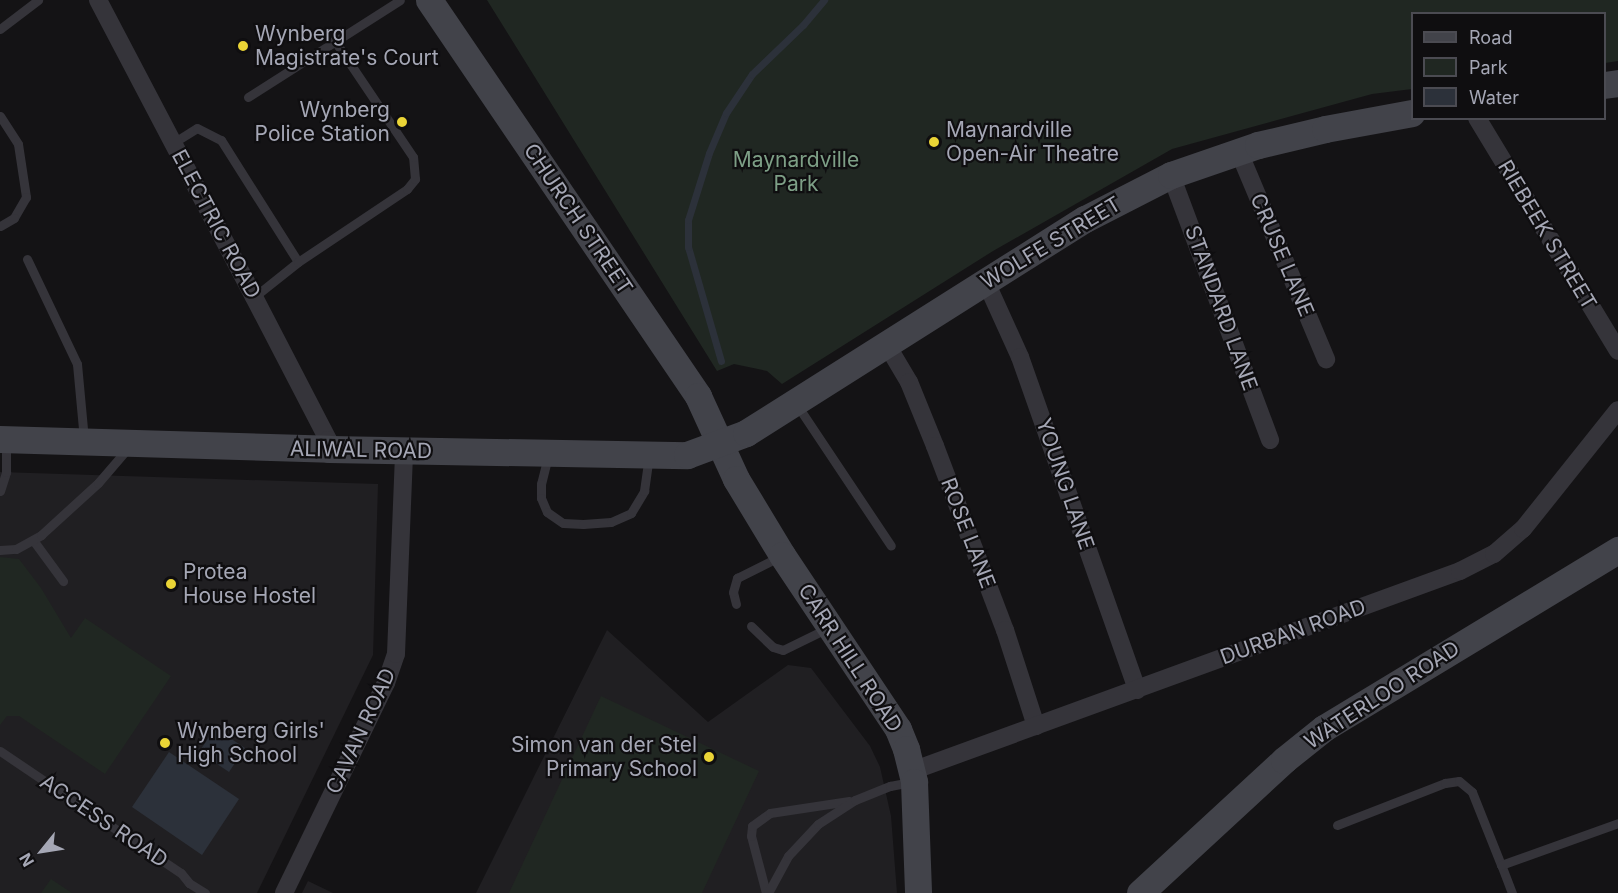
<!DOCTYPE html>
<style>
body{margin:0}
#map{position:relative;width:1618px;height:893px;overflow:hidden;background:#141315;font-family:Inter,sans-serif}
div>[style]{position:absolute}
[style*='--x']{left:calc(var(--x)*1px);top:calc(var(--y)*1px);width:calc(var(--w)*1px);rotate:calc(var(--a)*1deg)}
.built>*{inset:0;background:#201f22}
.green>*{inset:0;background:#202722}
.water>*{inset:0;background:#2c313a}
.stream>*{height:7px;margin:-3.5px;padding:0 3.5px;transform-origin:3.5px;border-radius:3.5px;background:#2c313a}
.lane>*{height:9px;margin:-4.5px;padding:0 4.5px;transform-origin:4.5px;border-radius:4.5px;background:#35343a}
.street>*{height:18px;margin:-9px;padding:0 9px;transform-origin:9px;border-radius:9px;background:#35343a}
.secondary>*{height:27px;margin:-13.5px;padding:0 13.5px;transform-origin:13.5px;border-radius:13.5px;background:#42434a}
.dots>*{width:16px;height:16px;translate:-50% -50%;box-sizing:border-box;border:3px solid #0f0e10;border-radius:50%}
span{translate:-50% -50%;white-space:nowrap;text-align:center;line-height:1.15;-webkit-text-stroke:4.5px #0f0e10;paint-order:stroke}
.poi-label{font-size:21px;color:#a5a7b5}
.left{translate:0 -50%;text-align:left}
.right{translate:-100% -50%;text-align:right}
.park-label{font-size:21px;color:#7d9f86}
.street-label{font-size:21px;color:#a5a7b5}
.legend{position:absolute;left:1411px;top:12px;width:195px;height:108px;box-sizing:border-box;background:#0f0e10;border:2px solid #4b4b52;margin:0;padding:8px 10px;list-style:none;font-size:18px;color:#a5a7b5}
.legend li{display:flex;align-items:center;gap:12px;height:30px}
.legend b{width:30px;border:2px solid #4b4b52}
.north{position:absolute;left:12px;top:821px;width:60px;height:60px;-webkit-text-stroke:4px #0f0e10;paint-order:stroke;rotate:240deg;font-size:16px;font-weight:700;line-height:24px;text-align:center;color:#a5a7b5}
.north::after{content:'';display:block;margin:auto;width:21px;height:27px;background:#a5a7b5;clip-path:polygon(50% 0,100% 100%,50% 72%,0 100%)}
</style>
<div id="map">
<div class="built">
<div style="clip-path:polygon(0 472px,378px 484px,373px 655px,257px 893px,0 893px)"></div>
<div style="clip-path:polygon(607px 630px,708px 722px,788px 665px,811px 668px,870px 746px,880px 767px,891px 816px,897px 893px,476px 893px)"></div>
<div style="clip-path:polygon(308px 881px,333px 893px,302px 893px)"></div>
</div>
<div class="green">
<div style="clip-path:polygon(487px 0,1618px 0,1618px 61px,1605px 63px,1604px 14px,1412px 14px,1412px 89px,1372px 94px,1172px 149px,993px 251px,782px 384px,767px 371px,734px 364px,717px 371px)"></div>
<div style="clip-path:polygon(0 557px,19px 559px,41px 588px,71px 638px,85px 618px,171px 676px,105px 774px,19px 716px,7px 716px,0 725px)"></div>
<div style="clip-path:polygon(601px 696px,759px 771px,702px 893px,509px 893px)"></div>
<div style="clip-path:polygon(51px 879px,72px 893px,41px 893px)"></div>
</div>
<div class="water">
<div style="clip-path:polygon(215px 728px,245px 748px,229px 772px,199px 752px)"></div>
<div style="clip-path:polygon(169px 752px,239px 799px,202px 855px,132px 807px)"></div>
</div>
<div class="stream">
<div style="--x:721;--y:361;--w:119;--a:-106.1"></div>
<div style="--x:688;--y:247;--w:27;--a:-90"></div>
<div style="--x:688;--y:220;--w:70;--a:-72.6"></div>
<div style="--x:709;--y:153;--w:43;--a:-67"></div>
<div style="--x:726;--y:113;--w:47;--a:-56.3"></div>
<div style="--x:752;--y:74;--w:71;--a:-43.9"></div>
<div style="--x:803;--y:25;--w:33;--a:-50"></div>
</div>
<div class="lane">
<div style="--x:0;--y:29;--w:48;--a:-37.3"></div>
<div style="--x:248;--y:97;--w:180;--a:-32.5"></div>
<div style="--x:0;--y:116;--w:33;--a:57"></div>
<div style="--x:18;--y:144;--w:54;--a:81.4"></div>
<div style="--x:26;--y:197;--w:24;--a:120"></div>
<div style="--x:14;--y:218;--w:16;--a:150"></div>
<div style="--x:173;--y:143;--w:28;--a:-32"></div>
<div style="--x:197;--y:128;--w:27;--a:27"></div>
<div style="--x:221;--y:140;--w:144;--a:57.7"></div>
<div style="--x:27;--y:259;--w:116;--a:64.5"></div>
<div style="--x:77;--y:364;--w:75;--a:84.7"></div>
<div style="--x:254;--y:297;--w:56;--a:-38.5"></div>
<div style="--x:298;--y:262;--w:131;--a:-33.8"></div>
<div style="--x:407;--y:189;--w:13;--a:-51"></div>
<div style="--x:415;--y:179;--w:22;--a:-95"></div>
<div style="--x:413;--y:157;--w:141;--a:-124"></div>
<div style="--x:797;--y:405;--w:169;--a:56.3"></div>
<div style="--x:548;--y:456;--w:29;--a:104"></div>
<div style="--x:541;--y:484;--w:14;--a:90"></div>
<div style="--x:541;--y:498;--w:15;--a:67"></div>
<div style="--x:547;--y:512;--w:19;--a:35"></div>
<div style="--x:563;--y:523;--w:20;--a:3"></div>
<div style="--x:583;--y:524;--w:28;--a:-4"></div>
<div style="--x:611;--y:522;--w:22;--a:-24"></div>
<div style="--x:631;--y:513;--w:26;--a:-59"></div>
<div style="--x:644;--y:491;--w:35;--a:-82"></div>
<div style="--x:0;--y:491;--w:20;--a:-72"></div>
<div style="--x:6;--y:472;--w:31;--a:-90"></div>
<div style="--x:33;--y:540;--w:51;--a:53.8"></div>
<div style="--x:0;--y:550;--w:16;--a:-4"></div>
<div style="--x:16;--y:549;--w:29;--a:-29"></div>
<div style="--x:41;--y:535;--w:77;--a:-42.4"></div>
<div style="--x:98;--y:483;--w:46;--a:-49.4"></div>
<div style="--x:736;--y:604;--w:12;--a:-104"></div>
<div style="--x:733;--y:592;--w:15;--a:-74"></div>
<div style="--x:737;--y:578;--w:49;--a:-26.6"></div>
<div style="--x:751;--y:626;--w:30;--a:44"></div>
<div style="--x:773;--y:647;--w:10;--a:17"></div>
<div style="--x:783;--y:650;--w:50;--a:-26.1"></div>
<div style="--x:0;--y:751;--w:218;--a:34"></div>
<div style="--x:181;--y:873;--w:13;--a:51"></div>
<div style="--x:189;--y:883;--w:19;--a:32"></div>
<div style="--x:1337;--y:825;--w:116;--a:-21.3"></div>
<div style="--x:1445;--y:783;--w:14;--a:-8"></div>
<div style="--x:1459;--y:781;--w:17;--a:40"></div>
<div style="--x:1472;--y:792;--w:79;--a:68.3"></div>
<div style="--x:766;--y:893;--w:59;--a:-104.7"></div>
<div style="--x:751;--y:836;--w:10;--a:-84"></div>
<div style="--x:752;--y:826;--w:22;--a:-36"></div>
<div style="--x:770;--y:813;--w:80;--a:-8.6"></div>
<div style="--x:768;--y:893;--w:42;--a:-61.6"></div>
<div style="--x:788;--y:856;--w:44;--a:-46.8"></div>
<div style="--x:818;--y:824;--w:44;--a:-33"></div>
<div style="--x:855;--y:800;--w:38;--a:-22"></div>
<div style="--x:890;--y:786;--w:21;--a:-11"></div>
<div style="--x:1512;--y:893;--w:30;--a:-111"></div>
<div style="--x:1501;--y:865;--w:124;--a:-19.7"></div>
</div>
<div class="street">
<div style="--x:98;--y:0;--w:335;--a:62.3"></div>
<div style="--x:254;--y:297;--w:161;--a:62.6"></div>
<div style="--x:328;--y:440;--w:9;--a:84"></div>
<div style="--x:1477;--y:118;--w:272;--a:58.8"></div>
<div style="--x:1239;--y:152;--w:225;--a:67.2"></div>
<div style="--x:1171;--y:175;--w:283;--a:69.5"></div>
<div style="--x:986;--y:282;--w:82;--a:65.6"></div>
<div style="--x:1020;--y:357;--w:353;--a:70.6"></div>
<div style="--x:887;--y:345;--w:43;--a:59.3"></div>
<div style="--x:909;--y:382;--w:69;--a:67.9"></div>
<div style="--x:935;--y:446;--w:197;--a:69.2"></div>
<div style="--x:1005;--y:630;--w:101;--a:72.1"></div>
<div style="--x:912;--y:771;--w:583;--a:-20.05"></div>
<div style="--x:1460;--y:571;--w:38;--a:-27"></div>
<div style="--x:1494;--y:554;--w:38;--a:-41"></div>
<div style="--x:1523;--y:529;--w:152;--a:-51.4"></div>
<div style="--x:284;--y:893;--w:233;--a:-64.1"></div>
<div style="--x:386;--y:683;--w:31;--a:-71"></div>
<div style="--x:396;--y:654;--w:203;--a:-87.7"></div>
</div>
<div class="secondary">
<div style="--x:429;--y:0;--w:479;--a:55.8"></div>
<div style="--x:698;--y:396;--w:91;--a:65.4"></div>
<div style="--x:736;--y:479;--w:89;--a:58.8"></div>
<div style="--x:782;--y:555;--w:209;--a:56.3"></div>
<div style="--x:898;--y:729;--w:22;--a:68"></div>
<div style="--x:906;--y:749;--w:34;--a:76"></div>
<div style="--x:914;--y:782;--w:111;--a:87.9"></div>
<div style="--x:1604;--y:85;--w:14;--a:-8"></div>
<div style="--x:0;--y:439;--w:329;--a:1.7"></div>
<div style="--x:329;--y:449;--w:358;--a:1"></div>
<div style="--x:687;--y:455;--w:63;--a:-20.4"></div>
<div style="--x:746;--y:433;--w:401;--a:-32.3"></div>
<div style="--x:1085;--y:219;--w:97;--a:-27.1"></div>
<div style="--x:1171;--y:175;--w:92;--a:-19"></div>
<div style="--x:1258;--y:145;--w:69;--a:-13.4"></div>
<div style="--x:1325;--y:129;--w:88;--a:-10.4"></div>
<div style="--x:1140;--y:893;--w:196;--a:-42.7"></div>
<div style="--x:1284;--y:760;--w:51;--a:-38.7"></div>
<div style="--x:1324;--y:728;--w:344;--a:-31.2"></div>
</div>
<div class="dots">
<div style="left:243px;top:46px;background:#ead436"></div>
<div style="left:402px;top:122px;background:#ead436"></div>
<div style="left:934px;top:142px;background:#ead436"></div>
<div style="left:171px;top:584px;background:#ead436"></div>
<div style="left:165px;top:743px;background:#ead436"></div>
<div style="left:709px;top:757px;background:#ead436"></div>
</div>
<div class="poi-label">
<span class="left" style="left:255px;top:46px">Wynberg<br>Magistrate's Court</span>
<span class="right" style="left:390px;top:122px">Wynberg<br>Police Station</span>
<span class="left" style="left:946px;top:142px">Maynardville<br>Open-Air Theatre</span>
<span class="left" style="left:183px;top:584px">Protea<br>House Hostel</span>
<span class="left" style="left:177px;top:743px">Wynberg Girls'<br>High School</span>
<span class="right" style="left:697px;top:757px">Simon van der Stel<br>Primary School</span>
</div>
<div class="park-label">
<span style="left:796px;top:172px">Maynardville<br>Park</span>
</div>
<div class="street-label">
<span style="left:578px;top:219px;rotate:56deg">CHURCH STREET</span>
<span style="left:216px;top:224px;rotate:62deg">ELECTRIC ROAD</span>
<span style="left:1547px;top:235px;rotate:59deg">RIEBEEK STREET</span>
<span style="left:1051px;top:243px;rotate:-31deg">WOLFE STREET</span>
<span style="left:1282px;top:255px;rotate:67deg">CRUSE LANE</span>
<span style="left:1221px;top:308px;rotate:70deg">STANDARD LANE</span>
<span style="left:361px;top:450px;rotate:1deg">ALIWAL ROAD</span>
<span style="left:1065px;top:484px;rotate:71deg">YOUNG LANE</span>
<span style="left:968px;top:533px;rotate:69deg">ROSE LANE</span>
<span style="left:1293px;top:632px;rotate:-20deg">DURBAN ROAD</span>
<span style="left:850px;top:658px;rotate:57deg">CARR HILL ROAD</span>
<span style="left:1382px;top:695px;rotate:-33deg">WATERLOO ROAD</span>
<span style="left:361px;top:731px;rotate:-65deg">CAVAN ROAD</span>
<span style="left:104px;top:821px;rotate:34deg">ACCESS ROAD</span>
</div>
<ul class="legend">
<li><b style="height:8px;background:#42434a"></b>Road</li>
<li><b style="height:16px;background:#202722"></b>Park</li>
<li><b style="height:16px;background:#2c313a"></b>Water</li>
</ul>
<div class="north">N</div>
</div>
